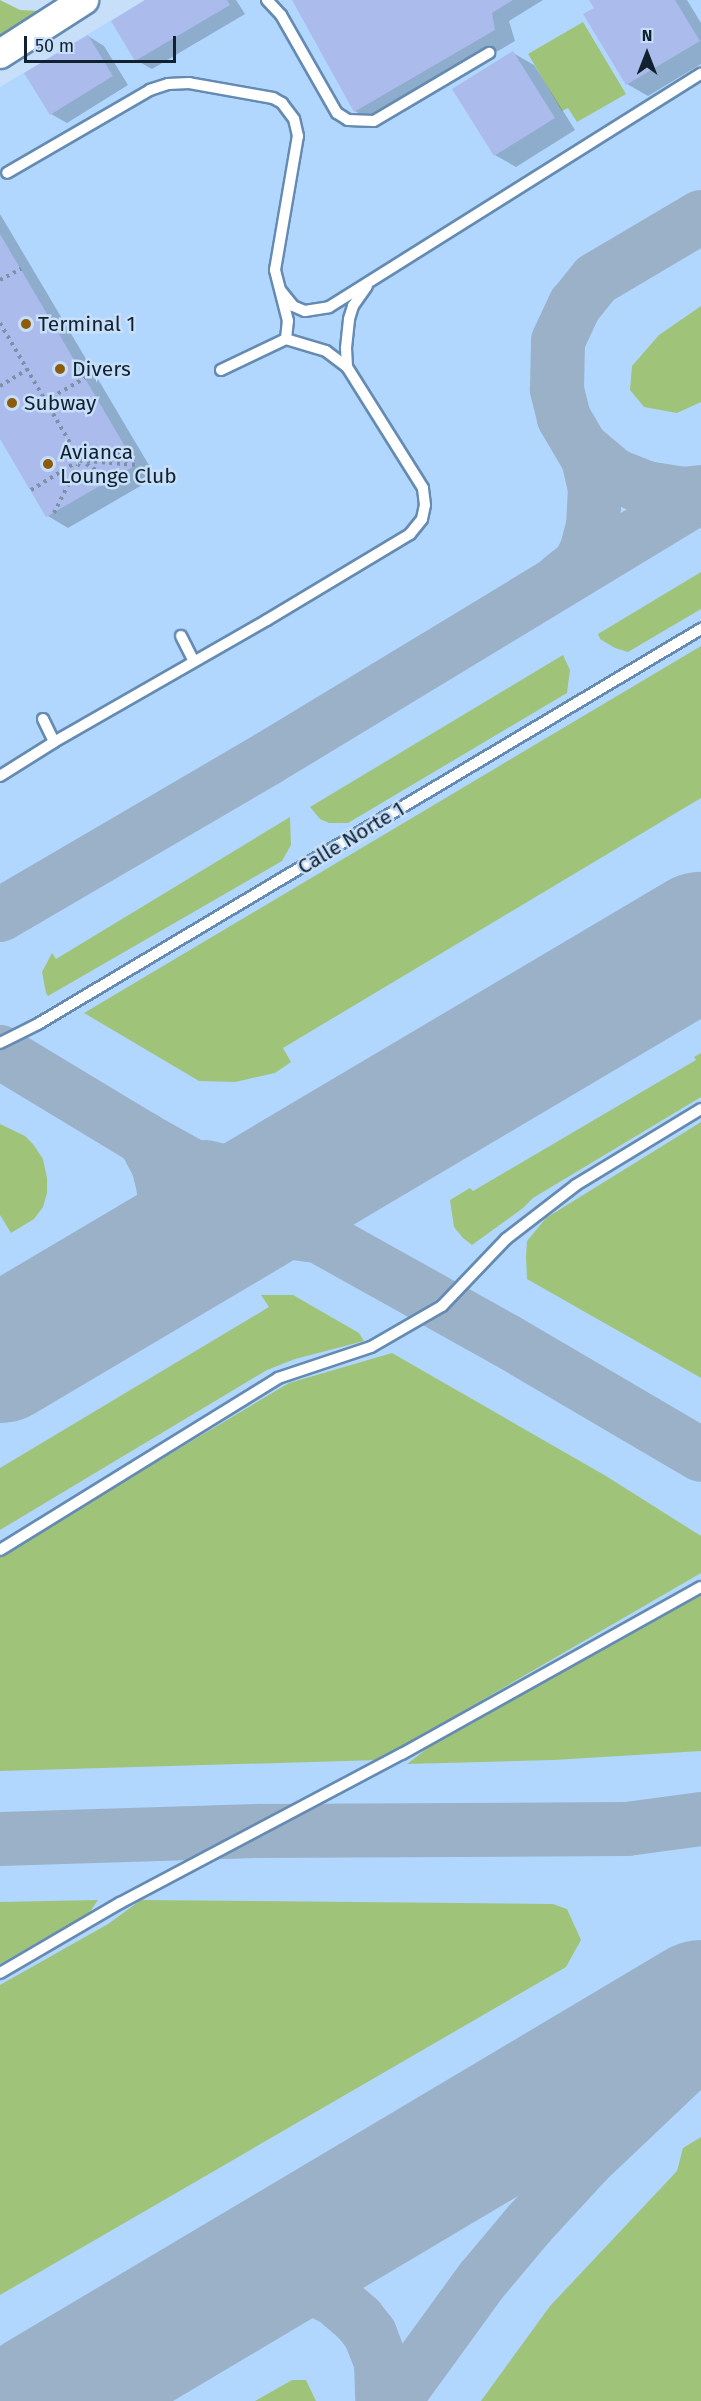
<!DOCTYPE html>
<style>
body{margin:0}
#map{position:relative;width:701px;height:2401px;overflow:hidden;background:#c7dff9;font-family:"Fira Sans",sans-serif}
div>[style]{position:absolute}
[style*='--x']{left:calc(var(--x)*1px);top:calc(var(--y)*1px);width:calc(var(--w)*1px);rotate:calc(var(--a)*1deg)}
.built>*{inset:0;background:#b2d7fe}
.green>*{inset:0;background:#9fc479}
.shadow>*{inset:0;background:#0003}
.taxiway>*{height:54px;margin:-27px;padding:0 27px;transform-origin:27px;border-radius:27px;background:#9bb1c8}
.runway>*{height:136px;margin:-68px;padding:0 68px;transform-origin:68px;border-radius:68px;background:#9bb1c8}
.building>*{inset:0;background:#aabbec}
.path>*{height:4px;margin-top:-2px;transform-origin:0;background:repeating-linear-gradient(90deg,#7c91a6 0 3px,transparent 0 7.5px)}
.roads{filter:drop-shadow(2px 0 #658bb2) drop-shadow(-2px 0 #658bb2) drop-shadow(0 2px #658bb2) drop-shadow(0 -2px #658bb2)}
.lane>*{height:10px;margin:-5px;padding:0 5px;transform-origin:5px;border-radius:5px;background:#fff}
.secondary>*{height:28px;margin:-14px;padding:0 14px;transform-origin:14px;border-radius:14px;background:#fff}
.dots>*{width:16px;height:16px;translate:-50% -50%;box-sizing:border-box;border:3px solid #c7dff9;border-radius:50%}
span{translate:-50% -50%;white-space:nowrap;text-align:center;line-height:1.15;-webkit-text-stroke:5px #c7dff9;paint-order:stroke}
.poi-label{font-size:21px;color:#112130}
.left{translate:0 -50%;text-align:left}
.street-label{font-size:21px;color:#112130}
.north{position:absolute;left:617px;top:24px;width:60px;height:60px;-webkit-text-stroke:4px #c7dff9;paint-order:stroke;rotate:0deg;font-size:16px;font-weight:700;line-height:24px;text-align:center;color:#112130}
.north::after{content:'';display:block;margin:auto;width:21px;height:27px;background:#112130;clip-path:polygon(50% 0,100% 100%,50% 72%,0 100%)}
.scale{position:absolute;left:24px;top:36px;width:152px;height:27px;box-sizing:border-box;border:3px solid #112130;border-top:0;padding-left:8px;font-size:18px;line-height:21px;white-space:nowrap;color:#112130;-webkit-text-stroke:4px #c7dff9;paint-order:stroke}
</style>
<div id="map">
<div class="built">
<div style="clip-path:polygon(145px 0,701px 0,701px 2401px,0 2401px,0 87px)"></div>
</div>
<div class="green">
<div style="clip-path:polygon(0 0,20px 10px,41px 11px,0 36px)"></div>
<div style="clip-path:polygon(583px 22px,626px 94px,577px 122px,568px 108px,562px 111px,528px 54px)"></div>
<div style="clip-path:polygon(701px 306px,701px 402px,677px 413px,644px 407px,630px 390px,632px 366px,659px 335px)"></div>
<div style="clip-path:polygon(701px 572px,701px 609px,628px 652px,615px 648px,600px 639px,598px 634px)"></div>
<div style="clip-path:polygon(701px 646px,701px 798px,283px 1048px,291px 1062px,275px 1073px,235px 1082px,199px 1081px,84px 1013px)"></div>
<div style="clip-path:polygon(563px 655px,570px 670px,567px 693px,348px 823px,329px 823px,320px 819px,310px 807px)"></div>
<div style="clip-path:polygon(290px 817px,291px 845px,282px 861px,48px 996px,46px 993px,42px 972px,52px 953px,56px 959px)"></div>
<div style="clip-path:polygon(701px 1053px,701px 1097px,533px 1198px,523px 1208px,472px 1245px,463px 1238px,454px 1227px,450px 1200px,470px 1188px,473px 1191px,696px 1060px,694px 1057px)"></div>
<div style="clip-path:polygon(701px 1122px,701px 1378px,527px 1279px,526px 1257px,527px 1241px,546px 1218px)"></div>
<div style="clip-path:polygon(0 1124px,25px 1136px,33px 1144px,43px 1159px,47px 1178px,47px 1193px,43px 1207px,34px 1219px,11px 1233px,0 1215px)"></div>
<div style="clip-path:polygon(261px 1295px,293px 1295px,359px 1333px,364px 1341px,295px 1359px,267px 1370px,0 1530px,0 1468px,269px 1307px)"></div>
<div style="clip-path:polygon(392px 1353px,606px 1476px,701px 1536px,701px 1573px,379px 1760px,0 1771px,0 1555px,289px 1383px)"></div>
<div style="clip-path:polygon(701px 1592px,701px 1751px,554px 1760px,407px 1764px,450px 1731px)"></div>
<div style="clip-path:polygon(98px 1900px,89px 1913px,0 1964px,0 1902px)"></div>
<div style="clip-path:polygon(141px 1900px,553px 1904px,567px 1909px,581px 1940px,566px 1967px,0 2295px,0 1985px,108px 1924px)"></div>
<div style="clip-path:polygon(701px 2137px,701px 2401px,481px 2401px,550px 2306px,677px 2171px,683px 2148px)"></div>
<div style="clip-path:polygon(292px 2380px,306px 2380px,316px 2401px,255px 2401px)"></div>
</div>
<div class="shadow">
<div style="clip-path:polygon(148px 0,236px 0,245px 14px,152px 69px,136px 60px)"></div>
<div style="clip-path:polygon(293px 0,543px 0,509px 21px,515px 41px,375px 123px,355px 111px)"></div>
<div style="clip-path:polygon(591px 0,687px 0,701px 23px,701px 64px,648px 96px,627px 84px)"></div>
<div style="clip-path:polygon(88px 36px,104px 46px,128px 85px,67px 123px,51px 114px)"></div>
<div style="clip-path:polygon(513px 53px,534px 65px,575px 130px,516px 167px,495px 155px,454px 89px)"></div>
<div style="clip-path:polygon(0 214px,156px 477px,68px 528px,48px 516px,0 436px)"></div>
</div>
<div class="taxiway">
<div style="--x:582;--y:448;--w:42;--a:40.2"></div>
<div style="--x:614;--y:475;--w:35;--a:22"></div>
<div style="--x:646;--y:488;--w:36;--a:9"></div>
<div style="--x:682;--y:494;--w:19;--a:-6"></div>
<div style="--x:561;--y:579;--w:23;--a:-38"></div>
<div style="--x:579;--y:565;--w:15;--a:-62"></div>
<div style="--x:586;--y:552;--w:27;--a:-75"></div>
<div style="--x:593;--y:526;--w:37;--a:-87"></div>
<div style="--x:595;--y:489;--w:31;--a:-103"></div>
<div style="--x:588;--y:459;--w:48;--a:-120.3"></div>
<div style="--x:564;--y:418;--w:30;--a:-104"></div>
<div style="--x:557;--y:389;--w:48;--a:-88.8"></div>
<div style="--x:558;--y:341;--w:40;--a:-65"></div>
<div style="--x:575;--y:305;--w:33;--a:-51"></div>
<div style="--x:596;--y:279;--w:122;--a:-30.6"></div>
<div style="--x:0;--y:915;--w:309;--a:-30.3"></div>
<div style="--x:267;--y:759;--w:507;--a:-31.22"></div>
<div style="--x:0;--y:1052;--w:168;--a:31.1"></div>
<div style="--x:144;--y:1139;--w:415;--a:29.1"></div>
<div style="--x:507;--y:1341;--w:225;--a:30.4"></div>
<div style="--x:206;--y:1167;--w:31;--a:13"></div>
<div style="--x:236;--y:1174;--w:43;--a:-4"></div>
<div style="--x:279;--y:1171;--w:81;--a:-18.7"></div>
<div style="--x:130;--y:1279;--w:58;--a:-28.8"></div>
<div style="--x:181;--y:1251;--w:44;--a:-20.1"></div>
<div style="--x:222;--y:1236;--w:54;--a:-6.3"></div>
<div style="--x:276;--y:1230;--w:33;--a:9"></div>
<div style="--x:131;--y:1279;--w:31;--a:-45"></div>
<div style="--x:153;--y:1257;--w:26;--a:-67"></div>
<div style="--x:163;--y:1233;--w:35;--a:-87"></div>
<div style="--x:165;--y:1198;--w:18;--a:-99"></div>
<div style="--x:162;--y:1180;--w:16;--a:-105"></div>
<div style="--x:158;--y:1165;--w:30;--a:-118"></div>
<div style="--x:0;--y:1839;--w:259;--a:-1.8"></div>
<div style="--x:259;--y:1831;--w:368;--a:-0.3"></div>
<div style="--x:627;--y:1829;--w:75;--a:-7.7"></div>
<div style="--x:224;--y:2292;--w:23;--a:-25"></div>
<div style="--x:245;--y:2282;--w:29;--a:-4"></div>
<div style="--x:274;--y:2280;--w:32;--a:9"></div>
<div style="--x:306;--y:2285;--w:32;--a:26"></div>
<div style="--x:335;--y:2299;--w:32;--a:41"></div>
<div style="--x:359;--y:2320;--w:18;--a:52"></div>
<div style="--x:370;--y:2334;--w:31;--a:69"></div>
<div style="--x:381;--y:2363;--w:38;--a:88"></div>
<div style="--x:394;--y:2401;--w:150;--a:-54"></div>
<div style="--x:482;--y:2280;--w:73;--a:-50"></div>
<div style="--x:529;--y:2224;--w:84;--a:-47.4"></div>
<div style="--x:586;--y:2162;--w:158;--a:-43.5"></div>
</div>
<div class="runway">
<div style="--x:0;--y:1355;--w:815;--a:-30.63"></div>
<div style="--x:40;--y:2401;--w:769;--a:-30.73"></div>
</div>
<div class="building">
<div style="clip-path:polygon(145px 0,227px 0,230px 5px,135px 61px,111px 21px)"></div>
<div style="clip-path:polygon(292px 0,513px 0,492px 13px,495px 30px,354px 112px)"></div>
<div style="clip-path:polygon(589px 0,675px 0,700px 41px,626px 85px,583px 14px,594px 8px)"></div>
<div style="clip-path:polygon(88px 35px,113px 76px,50px 115px,24px 73px)"></div>
<div style="clip-path:polygon(513px 51px,555px 118px,494px 156px,452px 89px)"></div>
<div style="clip-path:polygon(0 234px,136px 465px,46px 517px,0 439px)"></div>
</div>
<div class="path">
<div style="--x:0;--y:280;--w:24;--a:-28"></div>
<div style="--x:0;--y:323;--w:159;--a:59.7"></div>
<div style="--x:80;--y:460;--w:36;--a:32"></div>
<div style="--x:0;--y:386;--w:31;--a:-31"></div>
<div style="--x:45;--y:401;--w:46;--a:-29.9"></div>
<div style="--x:87;--y:461;--w:49;--a:4.7"></div>
<div style="--x:31;--y:490;--w:57;--a:-31.5"></div>
<div style="--x:80;--y:460;--w:49;--a:-8.1"></div>
<div style="--x:54;--y:513;--w:58;--a:-63.4"></div>
</div>
<div class="roads">
<div class="lane">
<div style="--x:267;--y:0;--w:21;--a:47"></div>
<div style="--x:281;--y:15;--w:113;--a:60.3"></div>
<div style="--x:337;--y:113;--w:13;--a:32"></div>
<div style="--x:348;--y:120;--w:26;--a:2"></div>
<div style="--x:374;--y:121;--w:134;--a:-30.6"></div>
<div style="--x:281;--y:291;--w:19;--a:51"></div>
<div style="--x:293;--y:306;--w:13;--a:23"></div>
<div style="--x:305;--y:311;--w:24;--a:-9"></div>
<div style="--x:329;--y:307;--w:439;--a:-32.1"></div>
<div style="--x:347;--y:367;--w:19;--a:-93"></div>
<div style="--x:346;--y:348;--w:29;--a:-84"></div>
<div style="--x:349;--y:319;--w:14;--a:-73"></div>
<div style="--x:353;--y:306;--w:24;--a:-55"></div>
<div style="--x:221;--y:370;--w:72;--a:-25.5"></div>
<div style="--x:181;--y:636;--w:28;--a:63"></div>
<div style="--x:43;--y:719;--w:25;--a:64"></div>
<div style="--x:0;--y:776;--w:64;--a:-32.2"></div>
<div style="--x:54;--y:742;--w:245;--a:-29.8"></div>
<div style="--x:267;--y:620;--w:167;--a:-31"></div>
<div style="--x:410;--y:534;--w:19;--a:-51"></div>
<div style="--x:422;--y:519;--w:14;--a:-78"></div>
<div style="--x:425;--y:505;--w:17;--a:-97"></div>
<div style="--x:423;--y:488;--w:143;--a:-122.1"></div>
<div style="--x:347;--y:367;--w:26;--a:-143"></div>
<div style="--x:326;--y:351;--w:42;--a:-163.3"></div>
<div style="--x:286;--y:339;--w:18;--a:-84"></div>
<div style="--x:288;--y:321;--w:53;--a:-104.3"></div>
<div style="--x:275;--y:270;--w:136;--a:-80.3"></div>
<div style="--x:298;--y:136;--w:17;--a:-103"></div>
<div style="--x:294;--y:119;--w:20;--a:-127"></div>
<div style="--x:282;--y:103;--w:10;--a:-151"></div>
<div style="--x:273;--y:98;--w:85;--a:-169.9"></div>
<div style="--x:189;--y:83;--w:21;--a:177"></div>
<div style="--x:168;--y:84;--w:19;--a:162"></div>
<div style="--x:150;--y:90;--w:165;--a:149.9"></div>
<div style="--x:0;--y:1043;--w:42;--a:-26.6"></div>
<div style="--x:38;--y:1024;--w:772;--a:-30.79"></div>
<div style="--x:0;--y:1550;--w:327;--a:-31.7"></div>
<div style="--x:278;--y:1378;--w:98;--a:-18.4"></div>
<div style="--x:371;--y:1347;--w:82;--a:-30"></div>
<div style="--x:442;--y:1306;--w:93;--a:-46.3"></div>
<div style="--x:506;--y:1239;--w:88;--a:-37.6"></div>
<div style="--x:576;--y:1185;--w:146;--a:-31.3"></div>
<div style="--x:0;--y:1973;--w:139;--a:-30.3"></div>
<div style="--x:120;--y:1903;--w:319;--a:-27.9"></div>
<div style="--x:402;--y:1754;--w:342;--a:-29.2"></div>
</div>
<div class="secondary">
<div style="--x:0;--y:54;--w:100;--a:-32.7"></div>
</div>
</div>
<div class="dots">
<div style="left:26px;top:324px;background:#8e5b0b"></div>
<div style="left:60px;top:369px;background:#8e5b0b"></div>
<div style="left:12px;top:403px;background:#8e5b0b"></div>
<div style="left:48px;top:464px;background:#8e5b0b"></div>
</div>
<div class="poi-label">
<span class="left" style="left:38px;top:324px">Terminal 1</span>
<span class="left" style="left:72px;top:369px">Divers</span>
<span class="left" style="left:24px;top:403px">Subway</span>
<span class="left" style="left:60px;top:464px">Avianca<br>Lounge Club</span>
</div>
<div class="street-label">
<span style="left:351px;top:838px;rotate:-31deg">Calle Norte 1</span>
</div>
<div class="north">N</div>
<div class="scale">50 m</div>
</div>
